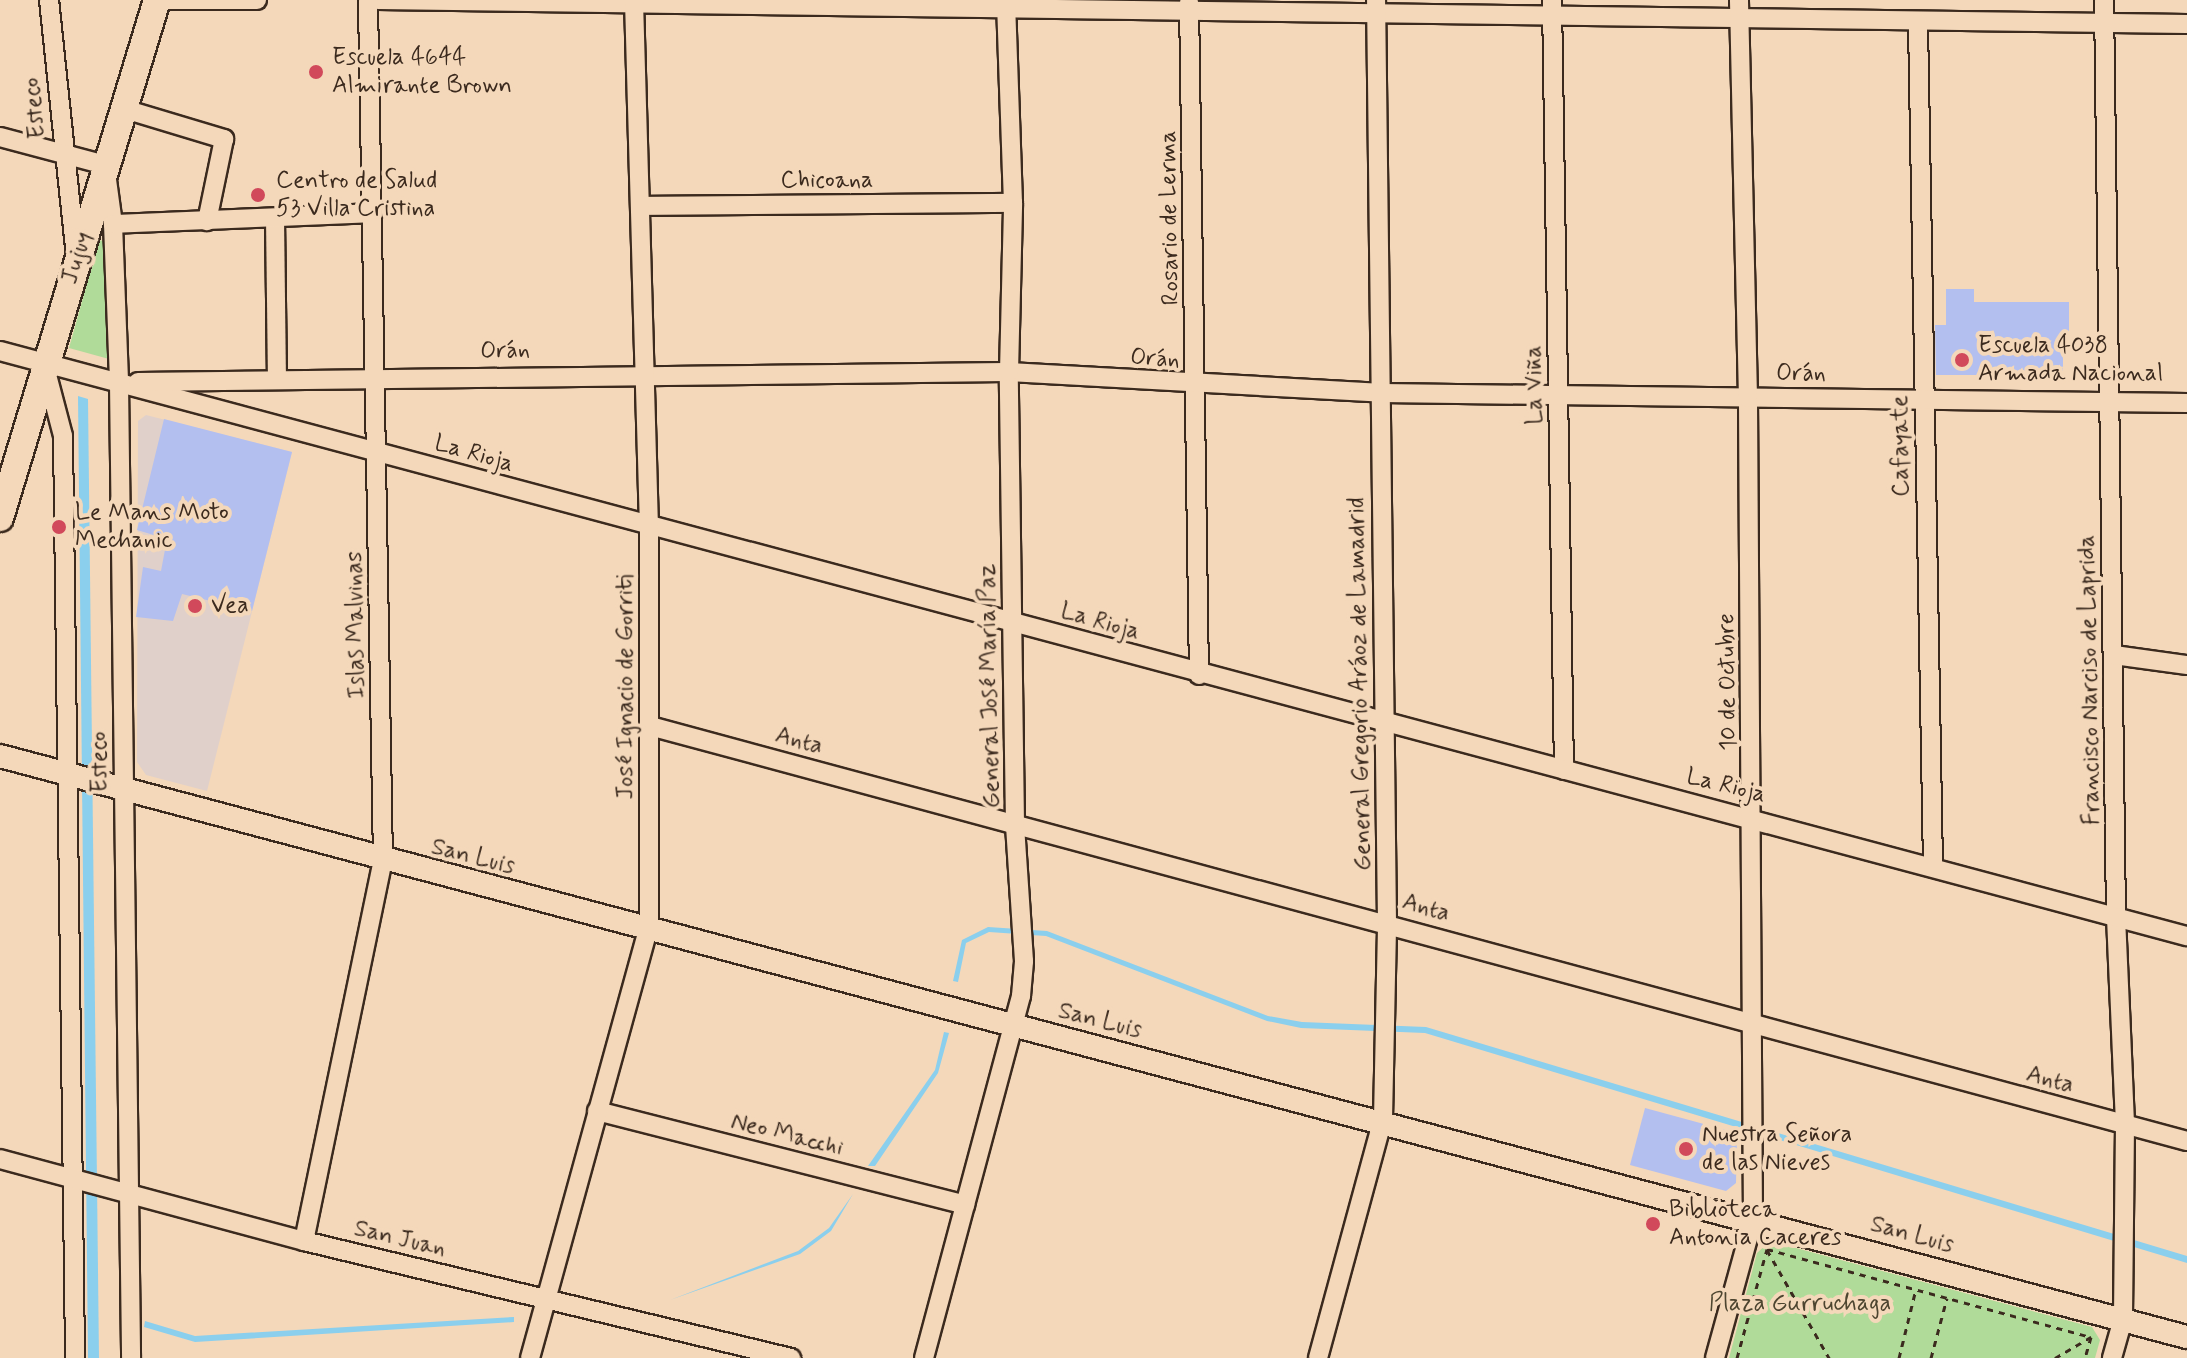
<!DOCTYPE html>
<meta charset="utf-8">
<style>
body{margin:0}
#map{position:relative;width:2187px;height:1358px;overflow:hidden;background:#f4d8ba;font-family:Mynerve,sans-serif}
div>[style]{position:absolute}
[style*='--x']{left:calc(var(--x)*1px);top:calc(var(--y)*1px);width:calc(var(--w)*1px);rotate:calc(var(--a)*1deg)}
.built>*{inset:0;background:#e0d0ca}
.green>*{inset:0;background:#b0db99}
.water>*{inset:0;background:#8bcfed}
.building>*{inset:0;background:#b3bfef}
.path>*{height:3px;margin-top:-1.5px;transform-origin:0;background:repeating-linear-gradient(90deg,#3b2a1e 0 6px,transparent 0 12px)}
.roads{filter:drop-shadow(2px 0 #3b2a1e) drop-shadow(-2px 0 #3b2a1e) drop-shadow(0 2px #3b2a1e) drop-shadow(0 -2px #3b2a1e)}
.minor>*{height:18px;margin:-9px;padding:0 9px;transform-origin:9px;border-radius:9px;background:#f4d8ba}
.tertiary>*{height:22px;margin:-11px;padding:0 11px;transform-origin:11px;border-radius:11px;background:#f4d8ba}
.secondary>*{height:26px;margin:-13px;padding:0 13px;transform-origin:13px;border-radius:13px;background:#f4d8ba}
.dots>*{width:22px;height:22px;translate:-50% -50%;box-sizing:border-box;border:4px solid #f4d8ba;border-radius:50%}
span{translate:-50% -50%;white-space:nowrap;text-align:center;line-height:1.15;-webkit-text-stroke:8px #f4d8ba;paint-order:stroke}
.poi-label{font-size:24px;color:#3b2a1e}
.left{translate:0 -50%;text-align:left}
.street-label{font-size:24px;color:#3b2a1e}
.park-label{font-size:24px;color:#4d4530}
</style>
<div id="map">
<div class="built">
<div style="clip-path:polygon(146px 415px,292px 452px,207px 791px,146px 775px,137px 762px,138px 421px)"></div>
</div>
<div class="green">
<div style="clip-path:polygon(99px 240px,107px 242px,109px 359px,69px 348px)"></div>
<div style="clip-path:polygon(1770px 1241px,2092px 1327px,2100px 1340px,2095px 1358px,1729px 1358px,1757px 1253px)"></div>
</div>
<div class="water">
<div style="clip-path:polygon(78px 396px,88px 399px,99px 1358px,88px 1358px)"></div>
<div style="clip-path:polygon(988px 927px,1047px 931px,1268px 1016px,1302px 1022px,1426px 1027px,2187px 1256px,2187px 1263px,1425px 1033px,1301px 1028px,1267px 1021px,1046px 936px,989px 932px,966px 943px,958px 982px,953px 981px,962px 940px)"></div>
<div style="clip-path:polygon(944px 1032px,949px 1033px,938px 1073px,875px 1166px,868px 1166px,935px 1070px)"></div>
<div style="clip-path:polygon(853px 1194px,831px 1231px,800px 1254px,670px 1300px,798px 1251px,829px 1228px)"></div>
<div style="clip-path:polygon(514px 1317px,514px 1322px,195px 1342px,144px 1327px,145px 1321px,195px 1336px)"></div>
</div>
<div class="building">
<div style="clip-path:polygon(1946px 289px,1974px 289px,1974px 302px,2069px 302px,2069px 351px,2063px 351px,2063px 375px,1936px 375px,1935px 325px,1946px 325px)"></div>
<div style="clip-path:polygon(164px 419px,292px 452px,252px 611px,182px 594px,173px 621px,136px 617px,143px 567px,161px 571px,167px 539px,137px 530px)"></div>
<div style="clip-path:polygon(1645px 1108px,1737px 1133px,1736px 1183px,1726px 1191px,1630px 1165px)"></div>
</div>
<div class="path">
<div style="--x:1767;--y:1250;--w:125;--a:60.1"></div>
<div style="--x:1737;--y:1358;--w:113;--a:-74.6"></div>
<div style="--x:1767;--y:1249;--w:336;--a:15.2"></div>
<div style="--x:2091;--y:1337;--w:22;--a:106"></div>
<div style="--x:1899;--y:1358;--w:71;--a:-76.2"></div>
<div style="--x:1931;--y:1358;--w:62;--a:-75.1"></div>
<div style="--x:2055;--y:1358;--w:42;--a:-30.3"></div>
</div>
<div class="roads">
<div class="minor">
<div style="--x:49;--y:0;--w:257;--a:84"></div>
<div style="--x:157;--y:0;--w:100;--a:0"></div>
<div style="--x:378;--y:0;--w:1809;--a:0.76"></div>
<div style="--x:1552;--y:0;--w:770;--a:89.11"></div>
<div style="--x:2104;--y:0;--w:917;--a:89.25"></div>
<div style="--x:2116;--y:917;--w:208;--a:87.5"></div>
<div style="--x:2125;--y:1125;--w:194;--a:90.6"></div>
<div style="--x:2123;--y:1319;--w:41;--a:105.8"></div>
<div style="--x:1189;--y:2;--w:673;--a:89.15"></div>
<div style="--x:1918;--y:23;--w:844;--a:88.98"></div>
<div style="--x:121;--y:108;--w:108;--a:16.8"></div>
<div style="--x:224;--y:139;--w:84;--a:101.7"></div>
<div style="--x:0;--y:137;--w:109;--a:14.9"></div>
<div style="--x:105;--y:165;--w:60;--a:82.3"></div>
<div style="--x:113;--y:224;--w:159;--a:87.8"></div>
<div style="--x:119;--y:383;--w:975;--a:89.29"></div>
<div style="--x:642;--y:206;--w:371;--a:-0.5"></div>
<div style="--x:275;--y:218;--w:159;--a:89.3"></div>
<div style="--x:113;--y:224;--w:260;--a:-2.4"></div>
<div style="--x:0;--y:351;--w:2264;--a:14.98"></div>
<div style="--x:46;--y:371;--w:67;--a:75.3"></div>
<div style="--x:63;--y:436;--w:922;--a:89.25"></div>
<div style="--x:138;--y:382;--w:871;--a:-0.66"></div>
<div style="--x:1009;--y:372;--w:374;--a:3.2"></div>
<div style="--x:1382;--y:393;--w:805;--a:0.71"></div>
<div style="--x:2114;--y:655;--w:74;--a:7.8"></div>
<div style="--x:650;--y:726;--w:1592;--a:15.11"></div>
<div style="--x:597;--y:1111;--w:380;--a:14.3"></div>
<div style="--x:0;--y:1159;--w:315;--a:15.1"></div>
<div style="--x:304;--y:1241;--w:501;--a:13.51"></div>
<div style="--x:304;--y:1241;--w:388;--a:-78.3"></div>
<div style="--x:383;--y:861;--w:861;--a:-91"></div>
<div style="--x:530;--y:1358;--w:447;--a:-74.6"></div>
<div style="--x:649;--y:927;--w:399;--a:-90"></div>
<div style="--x:649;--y:528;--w:528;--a:-91.63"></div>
<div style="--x:924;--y:1358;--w:375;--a:-75"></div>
<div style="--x:1021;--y:996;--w:35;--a:-85"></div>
<div style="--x:1024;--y:961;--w:137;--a:-93.8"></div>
<div style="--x:1015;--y:824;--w:452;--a:-90.8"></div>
<div style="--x:1009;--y:372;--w:169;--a:-88.6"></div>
<div style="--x:1013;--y:203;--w:203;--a:-92"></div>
<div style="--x:1318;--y:1358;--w:248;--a:-74.8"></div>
<div style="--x:1383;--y:1119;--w:197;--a:-88.8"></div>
<div style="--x:1387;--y:922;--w:922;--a:-90.68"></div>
<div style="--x:1715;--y:1358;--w:143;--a:-74.6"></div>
<div style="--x:1753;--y:1220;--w:822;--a:-90.35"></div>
<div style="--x:1748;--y:398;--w:398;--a:-91.3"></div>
</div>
<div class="tertiary">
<div style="--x:0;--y:756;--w:2263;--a:14.88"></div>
</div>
<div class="secondary">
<div style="--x:0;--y:518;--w:541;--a:-73.14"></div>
</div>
</div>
<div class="dots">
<div style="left:316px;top:72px;background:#d1495b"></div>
<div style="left:258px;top:195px;background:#d1495b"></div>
<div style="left:1962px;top:360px;background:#d1495b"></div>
<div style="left:59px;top:527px;background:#d1495b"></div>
<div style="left:195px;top:606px;background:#d1495b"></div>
<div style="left:1686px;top:1149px;background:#d1495b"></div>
<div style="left:1653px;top:1224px;background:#d1495b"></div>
</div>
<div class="poi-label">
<span class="left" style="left:332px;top:72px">Escuela 4644<br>Almirante Brown</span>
<span class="left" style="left:276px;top:195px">Centro de Salud<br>53 Villa Cristina</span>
<span class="left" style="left:1978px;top:360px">Escuela 4038<br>Armada Nacional</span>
<span class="left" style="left:75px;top:527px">Le Mans Moto<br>Mechanic</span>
<span class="left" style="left:211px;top:606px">Vea</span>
<span class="left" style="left:1702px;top:1149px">Nuestra Señora<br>de las Nieves</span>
<span class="left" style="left:1669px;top:1224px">Biblioteca<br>Antonia Caceres</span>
</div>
<div class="street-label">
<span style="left:35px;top:108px;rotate:-96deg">Esteco</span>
<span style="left:827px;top:181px">Chicoana</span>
<span style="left:1170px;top:218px;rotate:-91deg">Rosario de Lerma</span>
<span style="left:77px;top:258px;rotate:-73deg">Jujuy</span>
<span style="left:505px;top:351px;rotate:-1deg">Orán</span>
<span style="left:1155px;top:359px;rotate:4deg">Orán</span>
<span style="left:1801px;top:374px">Orán</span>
<span style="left:1535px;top:385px;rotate:-91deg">La Viña</span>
<span style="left:1901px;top:446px;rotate:-91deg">Cafayate</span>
<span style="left:474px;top:454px;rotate:16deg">La Rioja</span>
<span style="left:1100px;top:622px;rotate:16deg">La Rioja</span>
<span style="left:356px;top:625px;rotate:-91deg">Islas Malvinas</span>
<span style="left:2090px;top:680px;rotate:-91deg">Francisco Narciso de Laprida</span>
<span style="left:1728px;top:682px;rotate:-91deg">10 de Octubre</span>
<span style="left:1360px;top:684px;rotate:-91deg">General Gregorio Aráoz de Lamadrid</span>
<span style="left:990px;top:686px;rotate:-91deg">General José María Paz</span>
<span style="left:626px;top:687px;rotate:-90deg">José Ignacio de Gorriti</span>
<span style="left:799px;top:741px;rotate:15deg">Anta</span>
<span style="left:100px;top:762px;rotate:-91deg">Esteco</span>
<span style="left:1726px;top:786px;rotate:14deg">La Rioja</span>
<span style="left:473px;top:857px;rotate:14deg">San Luis</span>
<span style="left:1426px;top:908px;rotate:16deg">Anta</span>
<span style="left:1100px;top:1021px;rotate:14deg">San Luis</span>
<span style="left:2050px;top:1080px;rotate:15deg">Anta</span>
<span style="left:787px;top:1135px;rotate:14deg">Neo Macchi</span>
<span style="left:1912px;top:1235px;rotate:15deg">San Luis</span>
<span style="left:400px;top:1239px;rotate:13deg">San Juan</span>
</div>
<div class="park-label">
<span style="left:1800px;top:1304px">Plaza Gurruchaga</span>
</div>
</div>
